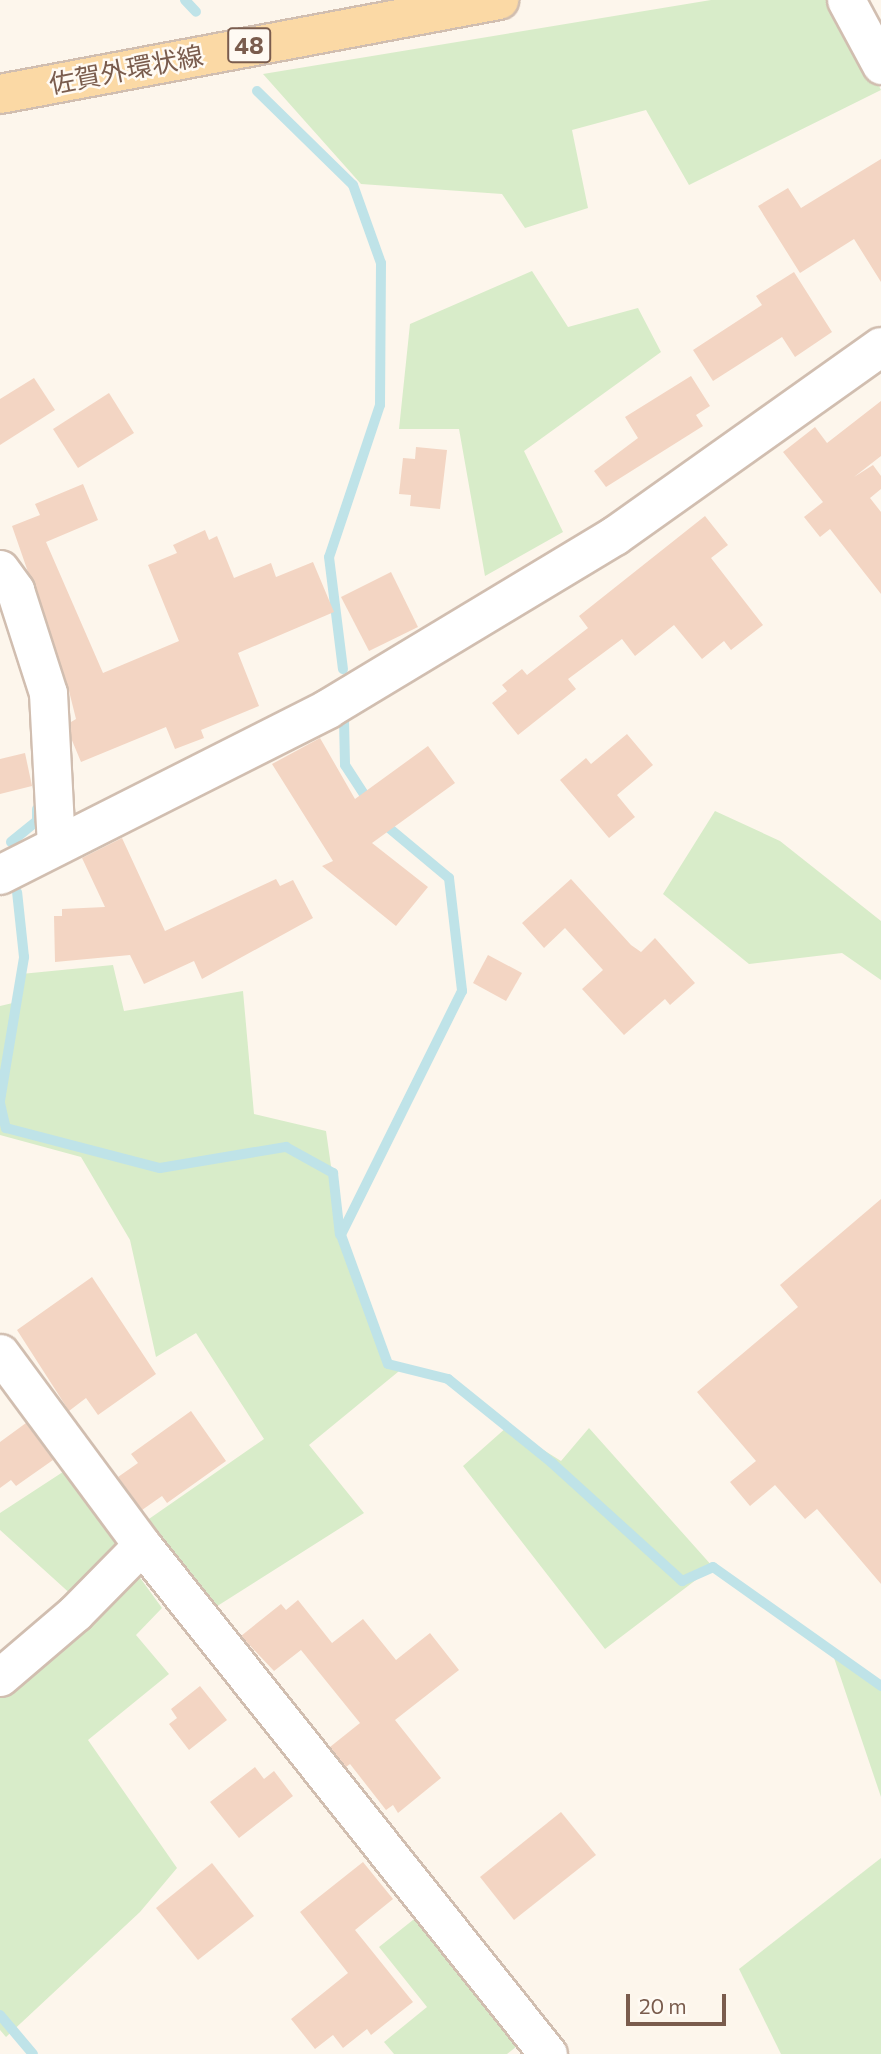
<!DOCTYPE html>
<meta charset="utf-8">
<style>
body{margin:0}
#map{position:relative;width:881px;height:2054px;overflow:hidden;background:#fdf6ec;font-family:Commissioner,"Noto Sans JP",sans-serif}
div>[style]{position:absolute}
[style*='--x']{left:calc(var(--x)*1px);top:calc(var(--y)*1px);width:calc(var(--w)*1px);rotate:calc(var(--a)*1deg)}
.green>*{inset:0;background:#d8ecc9}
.stream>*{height:10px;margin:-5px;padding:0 5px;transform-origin:5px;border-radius:5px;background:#bfe3e8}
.building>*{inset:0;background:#f3d5c3}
.roads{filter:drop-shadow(2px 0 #d1beb0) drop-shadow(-2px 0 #d1beb0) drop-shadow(0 2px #d1beb0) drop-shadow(0 -2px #d1beb0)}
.street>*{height:37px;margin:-18.5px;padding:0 18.5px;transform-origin:18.5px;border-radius:18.5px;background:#fff}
.secondary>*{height:38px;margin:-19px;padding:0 19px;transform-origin:19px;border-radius:19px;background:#fff}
.primary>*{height:38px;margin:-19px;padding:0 19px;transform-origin:19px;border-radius:19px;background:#fbd9a5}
span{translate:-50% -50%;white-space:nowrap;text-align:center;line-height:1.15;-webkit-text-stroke:5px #fffaf3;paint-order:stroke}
.shield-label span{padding:2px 5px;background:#fffaf3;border:2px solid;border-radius:5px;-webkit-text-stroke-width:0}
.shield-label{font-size:24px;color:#7a5c4d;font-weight:700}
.street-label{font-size:26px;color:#7a5c4d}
.scale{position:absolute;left:626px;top:1994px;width:100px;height:32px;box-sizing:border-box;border:4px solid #7a5c4d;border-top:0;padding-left:9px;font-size:21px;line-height:24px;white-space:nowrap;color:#7a5c4d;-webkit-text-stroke:5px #fffaf3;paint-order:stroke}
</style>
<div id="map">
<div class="green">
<div style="clip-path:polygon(711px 0,835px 0,881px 90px,689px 185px,646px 110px,572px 130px,588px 208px,525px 228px,502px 194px,361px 184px,263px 74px)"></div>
<div style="clip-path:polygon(532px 271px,568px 327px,638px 308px,661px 352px,524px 451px,563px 532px,485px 576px,459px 429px,399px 429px,410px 324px)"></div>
<div style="clip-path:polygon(715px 811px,780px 841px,881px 921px,881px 980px,842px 953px,749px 964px,663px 894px)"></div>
<div style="clip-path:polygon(113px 965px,124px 1011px,243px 991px,254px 1114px,326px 1131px,341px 1236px,388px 1364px,404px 1367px,309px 1445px,364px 1513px,211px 1610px,145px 1531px,74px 1597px,0 1530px,0 1513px,69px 1468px,123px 1537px,264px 1439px,196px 1333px,156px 1357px,130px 1240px,81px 1157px,0 1135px,0 1006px,17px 1002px,21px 974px)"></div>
<div style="clip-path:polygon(507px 1427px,561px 1461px,589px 1428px,713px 1567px,605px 1649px,463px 1466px)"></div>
<div style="clip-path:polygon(138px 1575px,162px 1608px,136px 1635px,169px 1674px,88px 1740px,177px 1868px,140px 1912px,6px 2037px,0 2030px,0 1697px)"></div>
<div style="clip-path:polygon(831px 1649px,881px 1686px,881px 1797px)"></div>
<div style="clip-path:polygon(881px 1858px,881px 2054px,781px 2054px,739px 1969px)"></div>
<div style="clip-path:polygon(418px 1916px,521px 2043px,507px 2054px,394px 2054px,384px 2042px,427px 2007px,379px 1947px)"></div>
</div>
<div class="stream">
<div style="--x:185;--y:0;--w:16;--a:47"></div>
<div style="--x:257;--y:91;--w:134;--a:44.4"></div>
<div style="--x:353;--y:185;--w:83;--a:70.3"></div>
<div style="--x:381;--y:263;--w:142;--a:90.4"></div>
<div style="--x:380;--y:405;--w:160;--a:108.5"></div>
<div style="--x:329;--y:557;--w:113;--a:82.9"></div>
<div style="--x:344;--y:720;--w:45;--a:88.7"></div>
<div style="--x:345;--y:765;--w:44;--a:57"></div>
<div style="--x:383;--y:823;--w:86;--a:39.8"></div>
<div style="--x:449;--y:878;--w:114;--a:83.4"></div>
<div style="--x:462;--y:991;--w:272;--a:116.4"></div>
<div style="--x:341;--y:1235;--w:137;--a:70"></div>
<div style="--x:388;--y:1364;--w:62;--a:14"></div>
<div style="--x:448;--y:1379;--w:134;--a:38.9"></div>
<div style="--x:552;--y:1463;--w:176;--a:42.2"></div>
<div style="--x:682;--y:1581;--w:34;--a:-24"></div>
<div style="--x:713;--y:1567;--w:206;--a:35.3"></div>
<div style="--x:11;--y:842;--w:33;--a:-39"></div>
<div style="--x:37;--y:821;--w:12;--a:-90"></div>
<div style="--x:0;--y:1101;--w:146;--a:-80.5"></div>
<div style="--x:24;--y:957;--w:65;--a:-96.1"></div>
<div style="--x:0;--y:1103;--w:26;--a:77"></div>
<div style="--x:6;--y:1128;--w:159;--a:14.6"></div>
<div style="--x:160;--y:1168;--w:128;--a:-9.5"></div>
<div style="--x:286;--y:1147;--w:54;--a:29"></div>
<div style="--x:333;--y:1173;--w:62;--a:83.6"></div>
<div style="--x:0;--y:2015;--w:51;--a:49.8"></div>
</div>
<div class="building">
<div style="clip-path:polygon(881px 159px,881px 282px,854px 239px,800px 273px,758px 206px,788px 188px,801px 208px)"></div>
<div style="clip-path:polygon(794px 272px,832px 332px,795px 357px,782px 337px,713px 381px,693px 350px,762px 305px,756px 296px)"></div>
<div style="clip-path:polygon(691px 376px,710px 406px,696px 415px,703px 426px,606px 487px,594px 471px,638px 438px,625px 417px)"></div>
<div style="clip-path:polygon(34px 378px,55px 410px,0 445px,0 399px)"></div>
<div style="clip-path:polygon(109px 393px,134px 433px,78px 468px,53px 429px)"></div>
<div style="clip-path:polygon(881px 401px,881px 456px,854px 477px,873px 465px,881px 476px,881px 489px,870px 498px,881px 512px,881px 594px,830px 529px,820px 537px,804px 517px,823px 502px,783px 452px,815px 427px,827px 443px)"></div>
<div style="clip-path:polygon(416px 447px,447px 450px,440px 509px,410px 506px,411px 495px,399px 494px,403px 458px,415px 459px)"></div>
<div style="clip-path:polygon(83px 484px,98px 520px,46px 542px,103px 673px,179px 641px,148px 565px,177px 553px,173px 545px,205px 530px,209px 540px,217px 536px,234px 578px,271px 563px,276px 577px,313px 562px,334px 612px,238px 653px,259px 706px,201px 730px,204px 738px,175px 749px,166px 727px,81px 762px,71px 738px,71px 722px,76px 719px,68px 687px,12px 526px,40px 515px,35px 504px)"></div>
<div style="clip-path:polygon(705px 516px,728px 545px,711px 558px,763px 625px,731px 650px,724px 641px,702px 659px,674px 625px,635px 656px,622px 639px,568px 679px,576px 689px,518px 735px,492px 703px,507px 691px,502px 685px,522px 669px,527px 675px,588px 628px,579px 616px)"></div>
<div style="clip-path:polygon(391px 572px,418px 627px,369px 651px,341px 597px)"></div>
<div style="clip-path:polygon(627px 734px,653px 765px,617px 795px,635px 817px,609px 838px,560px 780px,586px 758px,591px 764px)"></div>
<div style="clip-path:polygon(320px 738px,355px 799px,428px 746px,455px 783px,372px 843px,428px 887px,396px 926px,322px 866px,333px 861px,272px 764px)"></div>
<div style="clip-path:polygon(25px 753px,32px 786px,0 794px,0 759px)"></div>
<div style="clip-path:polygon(122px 838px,165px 931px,276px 879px,280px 886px,293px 880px,313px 918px,202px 979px,194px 961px,144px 984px,130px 955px,55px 962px,54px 916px,62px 916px,62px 909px,105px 907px,82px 858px)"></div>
<div style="clip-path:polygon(571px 879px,631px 945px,641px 952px,655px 938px,695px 983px,670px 1005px,665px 999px,624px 1035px,582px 989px,603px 970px,565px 928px,544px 948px,522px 923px)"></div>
<div style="clip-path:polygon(488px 955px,522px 973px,506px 1001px,473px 983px)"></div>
<div style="clip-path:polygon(881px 1199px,881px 1584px,817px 1509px,805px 1519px,775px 1485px,750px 1506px,730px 1482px,756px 1461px,697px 1392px,798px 1307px,780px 1285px)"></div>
<div style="clip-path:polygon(92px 1277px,156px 1374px,98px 1415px,86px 1398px,69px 1411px,17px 1330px)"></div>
<div style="clip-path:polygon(191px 1411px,226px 1461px,167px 1503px,162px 1496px,142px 1510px,118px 1477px,138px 1463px,131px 1454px)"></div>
<div style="clip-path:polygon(26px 1423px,53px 1460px,16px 1486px,11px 1480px,0 1488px,0 1442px)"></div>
<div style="clip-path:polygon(298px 1600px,332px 1643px,363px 1619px,396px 1660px,430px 1633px,459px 1670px,395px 1720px,441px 1778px,398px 1813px,393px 1805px,386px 1810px,350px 1764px,346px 1767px,330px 1747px,360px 1723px,301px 1650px,274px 1671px,241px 1636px,281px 1604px,286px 1610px)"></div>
<div style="clip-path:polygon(200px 1686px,227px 1720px,189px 1750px,169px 1724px,177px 1718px,171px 1709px)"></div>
<div style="clip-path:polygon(255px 1767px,264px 1779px,274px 1771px,293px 1796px,239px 1838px,210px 1802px)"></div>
<div style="clip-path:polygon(561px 1812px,596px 1855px,514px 1920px,480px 1877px)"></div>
<div style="clip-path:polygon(363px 1862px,393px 1899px,355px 1930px,413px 2002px,371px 2035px,367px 2029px,343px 2048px,333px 2035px,315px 2049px,291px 2019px,348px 1973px,300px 1912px)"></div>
<div style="clip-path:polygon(212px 1863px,254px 1916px,198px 1960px,156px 1908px)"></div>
</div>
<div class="roads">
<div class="street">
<div style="--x:846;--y:0;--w:74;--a:61.7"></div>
<div style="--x:0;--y:569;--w:26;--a:54"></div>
<div style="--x:15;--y:590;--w:108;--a:72.2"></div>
<div style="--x:48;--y:693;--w:153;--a:87"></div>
<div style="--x:0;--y:1353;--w:239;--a:53.5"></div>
<div style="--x:142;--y:1545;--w:651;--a:51.42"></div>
<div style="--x:0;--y:1677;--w:99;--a:-40.5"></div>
<div style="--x:75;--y:1613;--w:95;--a:-45.4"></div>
</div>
<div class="secondary">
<div style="--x:0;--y:875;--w:368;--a:-26.8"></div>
<div style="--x:328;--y:709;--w:335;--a:-31.1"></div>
<div style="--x:615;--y:536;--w:326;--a:-35.4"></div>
</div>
<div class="primary">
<div style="--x:0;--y:94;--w:508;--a:-10.67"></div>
</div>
</div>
<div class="shield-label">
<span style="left:249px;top:45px">48</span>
</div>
<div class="street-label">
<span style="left:126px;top:69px;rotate:-11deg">佐賀外環状線</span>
</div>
<div class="scale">20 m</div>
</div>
